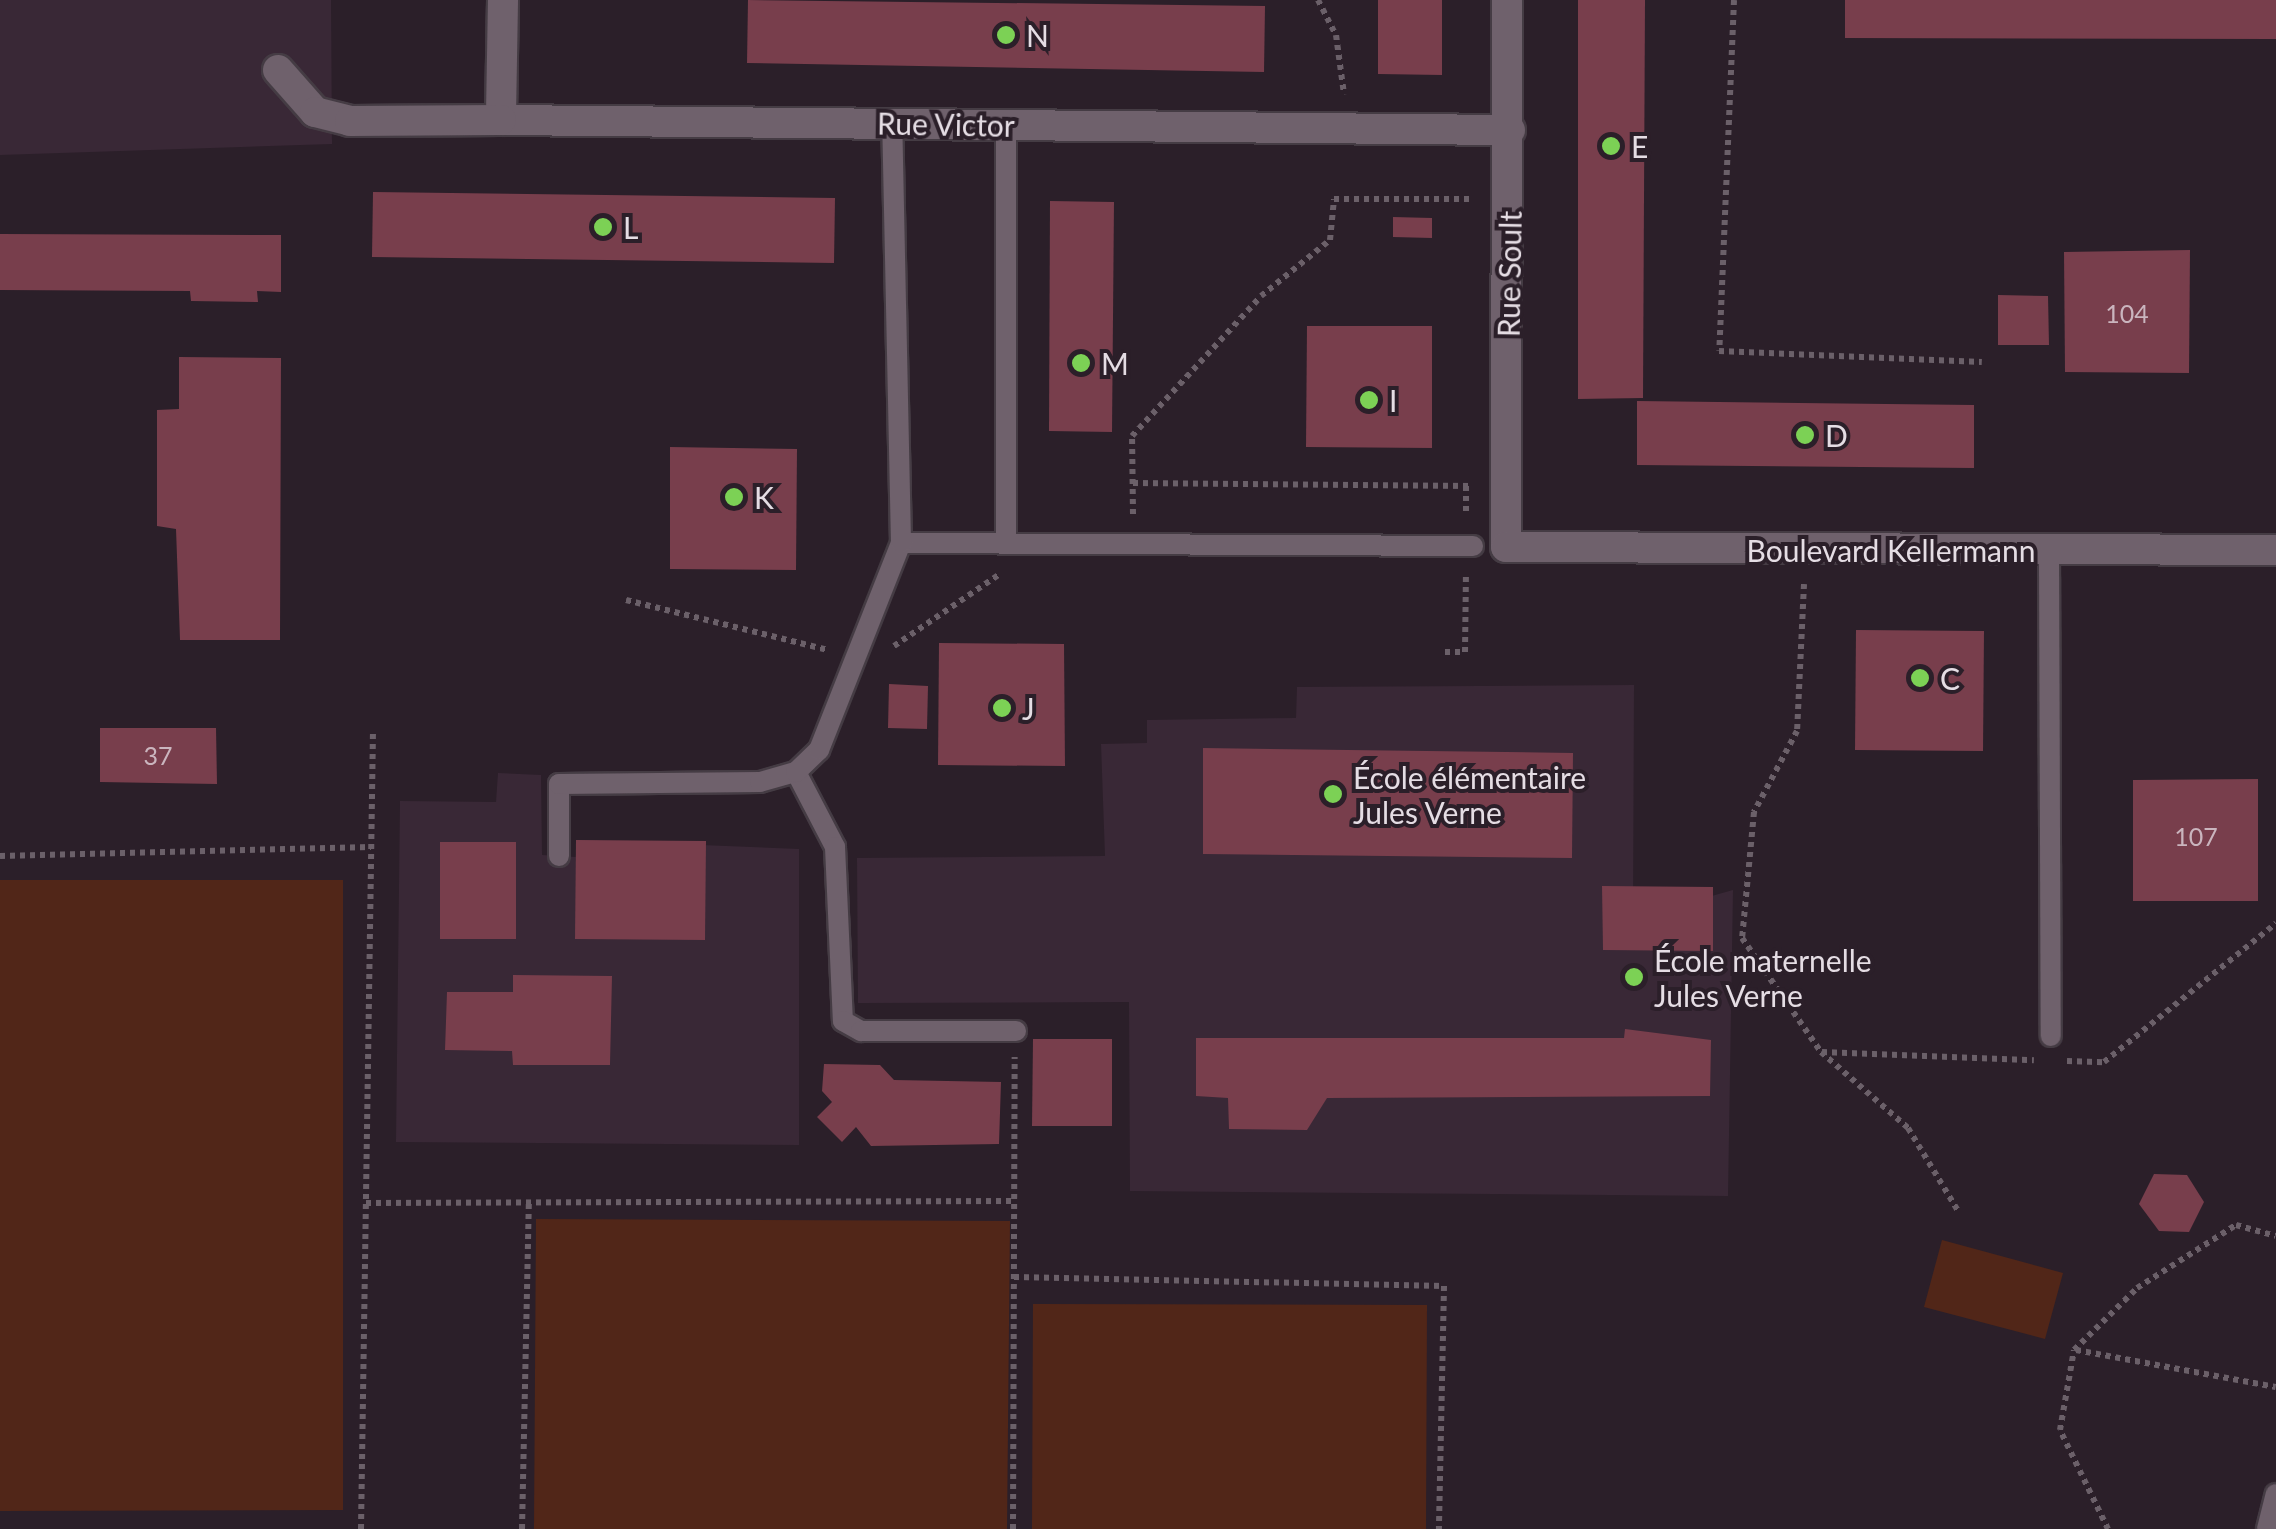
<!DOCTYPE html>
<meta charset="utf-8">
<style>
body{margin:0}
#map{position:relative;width:2276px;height:1529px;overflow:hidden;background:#2b1f29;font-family:Lato,sans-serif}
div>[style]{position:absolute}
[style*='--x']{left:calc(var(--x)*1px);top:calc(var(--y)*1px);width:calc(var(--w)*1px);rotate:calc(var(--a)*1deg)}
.built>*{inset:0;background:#392836}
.green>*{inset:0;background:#512618}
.building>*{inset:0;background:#783e4c}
.path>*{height:6px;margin-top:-3px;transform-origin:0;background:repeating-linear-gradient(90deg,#6b6069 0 5px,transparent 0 10px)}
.roads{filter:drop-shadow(2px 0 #453c44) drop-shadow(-2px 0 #453c44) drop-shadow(0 2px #453c44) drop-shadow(0 -2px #453c44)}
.lane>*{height:20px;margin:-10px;padding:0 10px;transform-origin:10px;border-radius:10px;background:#6f616c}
.street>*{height:30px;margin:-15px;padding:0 15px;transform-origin:15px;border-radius:15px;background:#6f616c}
.dots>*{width:28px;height:28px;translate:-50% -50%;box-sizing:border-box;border:5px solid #2b1f29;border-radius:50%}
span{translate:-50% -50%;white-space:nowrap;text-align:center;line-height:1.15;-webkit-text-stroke:8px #2b1f29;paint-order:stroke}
.number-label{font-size:25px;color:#cab5be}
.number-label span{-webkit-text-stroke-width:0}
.poi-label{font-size:30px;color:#e5dde4}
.left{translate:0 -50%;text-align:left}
.street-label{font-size:30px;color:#e5dde4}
</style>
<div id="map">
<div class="built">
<div style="clip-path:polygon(0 0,331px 0,332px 144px,0 155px)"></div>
<div style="clip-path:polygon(1634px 685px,1633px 918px,1733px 890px,1728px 1196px,1130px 1191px,1129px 1002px,858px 1003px,857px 858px,1105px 856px,1101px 744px,1147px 743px,1147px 720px,1296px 718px,1297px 687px)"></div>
<div style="clip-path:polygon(498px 773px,541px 775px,542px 855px,576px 857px,576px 840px,799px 849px,799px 1145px,396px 1142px,400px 801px,496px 802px)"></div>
</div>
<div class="green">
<div style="clip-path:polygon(0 880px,343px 880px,343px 1510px,0 1511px)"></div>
<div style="clip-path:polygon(536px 1219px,1010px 1221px,1007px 1529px,534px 1529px)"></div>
<div style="clip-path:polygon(1942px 1240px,2063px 1273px,2045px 1339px,1924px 1307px)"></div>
<div style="clip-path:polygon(1033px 1304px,1427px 1305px,1426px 1529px,1032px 1529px)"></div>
</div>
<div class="building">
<div style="clip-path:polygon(748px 0,1265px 6px,1264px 72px,747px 63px)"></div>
<div style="clip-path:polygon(1378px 0,1442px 0,1442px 75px,1378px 74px)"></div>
<div style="clip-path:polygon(1578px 0,1645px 0,1643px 398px,1578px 399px)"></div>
<div style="clip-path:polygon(1845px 0,2276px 0,2276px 39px,1845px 38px)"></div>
<div style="clip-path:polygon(373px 192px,835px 198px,834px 263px,372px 257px)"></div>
<div style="clip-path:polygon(1050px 201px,1114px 202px,1112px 432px,1049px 431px)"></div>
<div style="clip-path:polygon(1393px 217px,1432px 218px,1432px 238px,1393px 237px)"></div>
<div style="clip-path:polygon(0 234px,281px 235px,281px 292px,257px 291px,258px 302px,191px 301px,190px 291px,0 290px)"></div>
<div style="clip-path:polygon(2190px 250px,2189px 373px,2065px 372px,2064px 252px)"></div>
<div style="clip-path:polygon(1998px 295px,2048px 296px,2049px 345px,1998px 345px)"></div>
<div style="clip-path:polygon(1307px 326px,1432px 326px,1432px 448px,1306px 447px)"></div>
<div style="clip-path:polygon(179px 357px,281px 358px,280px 640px,180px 640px,176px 529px,157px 526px,157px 410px,179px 409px)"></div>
<div style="clip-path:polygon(1637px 401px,1974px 405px,1974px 468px,1637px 465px)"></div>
<div style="clip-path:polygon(670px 447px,797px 449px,796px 570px,670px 569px)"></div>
<div style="clip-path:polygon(1856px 630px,1984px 631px,1983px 751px,1855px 750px)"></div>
<div style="clip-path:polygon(939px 643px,1064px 644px,1065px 766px,938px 765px)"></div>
<div style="clip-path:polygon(889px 684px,928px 686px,927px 729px,888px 728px)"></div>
<div style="clip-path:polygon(100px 728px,216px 728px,217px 784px,100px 782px)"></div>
<div style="clip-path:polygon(1203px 748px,1573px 753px,1572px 858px,1203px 854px)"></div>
<div style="clip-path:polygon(2258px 779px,2258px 901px,2133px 901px,2133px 780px)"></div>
<div style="clip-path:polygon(576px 840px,706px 841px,705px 940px,575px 939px)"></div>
<div style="clip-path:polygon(440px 842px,516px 842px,516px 939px,440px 939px)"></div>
<div style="clip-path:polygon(1602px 886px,1713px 887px,1713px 951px,1603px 950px)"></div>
<div style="clip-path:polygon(513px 975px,612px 976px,610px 1065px,513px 1065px,512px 1051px,445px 1050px,447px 992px,513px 992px)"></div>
<div style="clip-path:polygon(1625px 1029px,1711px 1040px,1710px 1096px,1327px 1098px,1307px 1130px,1229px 1129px,1228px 1098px,1196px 1096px,1196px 1038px,1624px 1038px)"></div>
<div style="clip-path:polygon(1033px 1039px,1112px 1039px,1112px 1126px,1032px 1126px)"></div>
<div style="clip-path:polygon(824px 1064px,880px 1065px,894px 1080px,1001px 1082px,999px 1144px,871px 1146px,856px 1127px,842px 1142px,817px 1117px,832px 1102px,822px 1091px)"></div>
<div style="clip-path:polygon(2154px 1174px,2187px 1175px,2204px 1202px,2189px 1232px,2159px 1231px,2139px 1204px)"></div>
</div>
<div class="path">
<div style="--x:1318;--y:0;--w:39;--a:63"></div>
<div style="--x:1336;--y:35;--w:60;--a:82.3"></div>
<div style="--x:1734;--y:0;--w:351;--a:92.4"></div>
<div style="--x:1719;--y:351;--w:263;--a:2.4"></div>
<div style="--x:1133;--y:483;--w:338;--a:0.5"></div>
<div style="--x:1466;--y:486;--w:30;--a:90"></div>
<div style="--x:1133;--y:514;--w:78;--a:-90.7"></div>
<div style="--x:1132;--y:436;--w:190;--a:-47.3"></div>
<div style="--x:1261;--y:296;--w:89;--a:-39.1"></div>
<div style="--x:1330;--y:240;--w:41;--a:-84.4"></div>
<div style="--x:1334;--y:199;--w:140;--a:0"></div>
<div style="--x:1804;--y:584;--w:147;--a:92.7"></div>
<div style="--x:1797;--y:731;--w:92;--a:118"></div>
<div style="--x:1754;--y:812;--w:127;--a:95.4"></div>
<div style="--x:1742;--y:938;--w:139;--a:55.3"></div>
<div style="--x:1821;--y:1052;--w:116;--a:41.1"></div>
<div style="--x:1908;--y:1128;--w:97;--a:58.9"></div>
<div style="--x:626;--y:600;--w:208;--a:13.9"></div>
<div style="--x:894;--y:646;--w:128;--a:-34.2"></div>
<div style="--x:1445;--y:652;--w:20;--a:0"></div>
<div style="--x:1465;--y:652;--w:79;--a:-89.3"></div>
<div style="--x:0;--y:856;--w:371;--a:-1.4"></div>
<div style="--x:1822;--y:1052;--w:212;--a:2.2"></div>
<div style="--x:2067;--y:1061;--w:37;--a:2"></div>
<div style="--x:2104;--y:1062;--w:221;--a:-38.9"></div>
<div style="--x:366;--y:1203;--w:649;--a:-0.18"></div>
<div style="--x:1014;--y:1277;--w:430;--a:1.2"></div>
<div style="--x:1444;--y:1286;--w:243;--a:91.2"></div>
<div style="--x:2076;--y:1350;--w:203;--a:10.5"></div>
<div style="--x:361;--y:1529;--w:798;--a:-89.14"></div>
<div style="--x:522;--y:1529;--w:326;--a:-88.8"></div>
<div style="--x:1013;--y:1529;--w:472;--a:-89.8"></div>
<div style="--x:2108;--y:1529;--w:110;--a:-115.9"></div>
<div style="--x:2060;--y:1430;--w:81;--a:-80.1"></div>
<div style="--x:2074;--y:1350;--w:88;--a:-44.5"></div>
<div style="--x:2137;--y:1288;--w:117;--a:-32.5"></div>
<div style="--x:2236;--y:1225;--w:41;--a:15.4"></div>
</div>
<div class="roads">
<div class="lane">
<div style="--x:901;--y:543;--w:572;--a:0.3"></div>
<div style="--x:1006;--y:544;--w:419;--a:-90"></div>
<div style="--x:2049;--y:549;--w:487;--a:89.8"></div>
<div style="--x:796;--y:772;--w:85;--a:62.5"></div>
<div style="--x:835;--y:847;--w:174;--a:87.4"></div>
<div style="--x:843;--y:1021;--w:21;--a:29"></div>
<div style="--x:861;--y:1031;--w:155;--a:0"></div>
<div style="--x:559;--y:856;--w:72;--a:-90"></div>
<div style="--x:559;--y:784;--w:201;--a:-0.6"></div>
<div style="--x:760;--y:782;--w:37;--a:-16"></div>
<div style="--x:796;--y:772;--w:32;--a:-44"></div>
<div style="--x:819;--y:750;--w:223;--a:-68.4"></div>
<div style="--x:901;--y:543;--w:419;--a:-91.2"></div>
<div style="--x:2267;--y:1529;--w:36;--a:-76"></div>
</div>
<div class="street">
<div style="--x:503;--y:0;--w:120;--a:91"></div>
<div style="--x:501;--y:120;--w:1009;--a:0.57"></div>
<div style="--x:1507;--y:0;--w:547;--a:90.1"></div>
<div style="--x:1506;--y:547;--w:770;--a:0.22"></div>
<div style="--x:278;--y:70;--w:56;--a:48.6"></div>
<div style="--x:315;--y:112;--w:36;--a:14"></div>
<div style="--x:350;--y:121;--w:151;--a:-0.4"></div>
</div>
</div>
<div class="dots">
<div style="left:1006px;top:35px;background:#7cd155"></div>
<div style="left:1611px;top:146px;background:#7cd155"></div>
<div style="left:603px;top:227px;background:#7cd155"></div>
<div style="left:1081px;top:363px;background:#7cd155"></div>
<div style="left:1369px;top:400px;background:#7cd155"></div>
<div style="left:1805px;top:435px;background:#7cd155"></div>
<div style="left:734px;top:497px;background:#7cd155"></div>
<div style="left:1920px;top:678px;background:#7cd155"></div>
<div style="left:1002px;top:708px;background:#7cd155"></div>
<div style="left:1333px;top:794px;background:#7cd155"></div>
<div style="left:1634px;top:977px;background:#7cd155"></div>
</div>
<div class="number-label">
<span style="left:2127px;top:313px">104</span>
<span style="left:158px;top:755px">37</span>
<span style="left:2196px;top:836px">107</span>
</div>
<div class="poi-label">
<span class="left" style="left:1026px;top:35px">N</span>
<span class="left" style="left:1631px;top:146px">E</span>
<span class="left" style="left:623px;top:227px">L</span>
<span class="left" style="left:1101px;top:363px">M</span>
<span class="left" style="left:1389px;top:400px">I</span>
<span class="left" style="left:1825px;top:435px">D</span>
<span class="left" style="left:754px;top:497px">K</span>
<span class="left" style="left:1940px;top:678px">C</span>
<span class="left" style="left:1022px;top:708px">J</span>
<span class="left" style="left:1353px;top:794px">École élémentaire<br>Jules Verne</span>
<span class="left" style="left:1654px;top:977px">École maternelle<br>Jules Verne</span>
</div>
<div class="street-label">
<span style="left:946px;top:124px;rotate:1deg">Rue Victor</span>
<span style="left:1509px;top:274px;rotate:-89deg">Rue Soult</span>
<span style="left:1891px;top:550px">Boulevard Kellermann</span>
</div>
</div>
